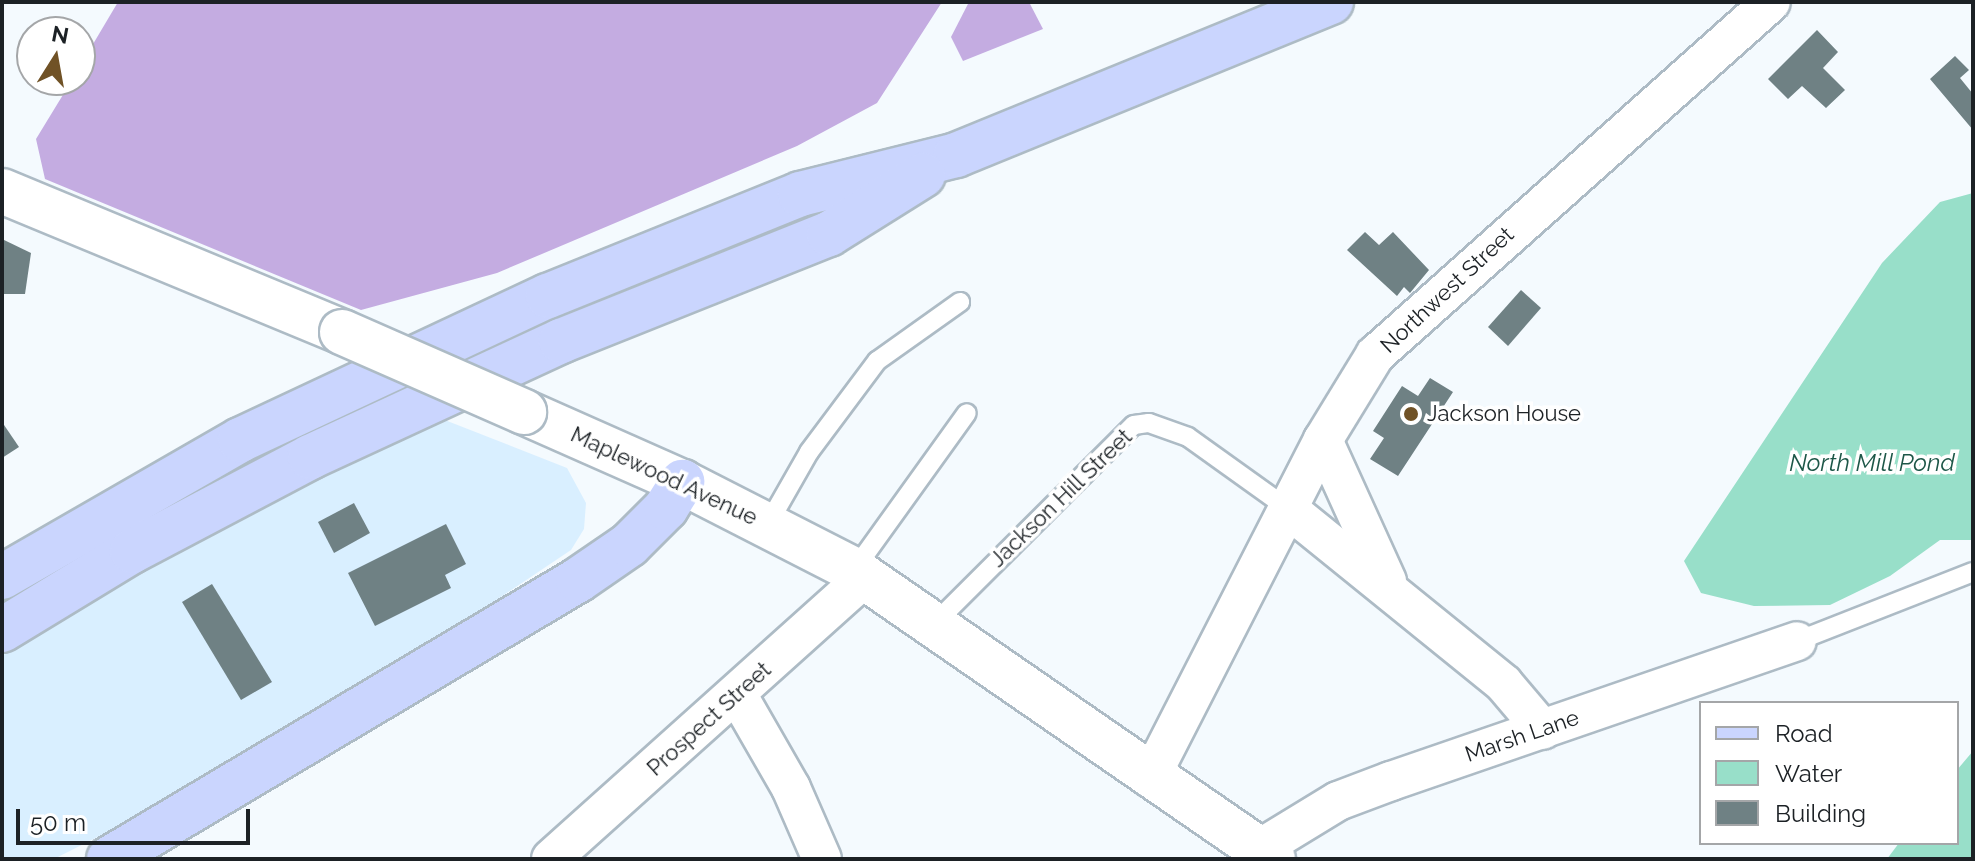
<!DOCTYPE html>
<style>
body{margin:0}
#map{position:relative;width:1975px;height:861px;overflow:hidden;background:#f4fafe;font-family:Raleway,sans-serif}
div>[style]{position:absolute}
[style*='--x']{left:calc(var(--x)*1px);top:calc(var(--y)*1px);width:calc(var(--w)*1px);rotate:calc(var(--a)*1deg)}
.built>*{inset:0;background:#d9efff}
.forest>*{inset:0;background:#c4ace1}
.water>*{inset:0;background:#98dfc9}
.building>*{inset:0;background:#6f8184}
.roads{filter:drop-shadow(2px 0 #adbbc5) drop-shadow(-2px 0 #adbbc5) drop-shadow(0 2px #adbbc5) drop-shadow(0 -2px #adbbc5)}
.service>*{height:18px;margin:-9px;padding:0 9px;transform-origin:9px;border-radius:9px;background:#fff}
.minor>*{height:38px;margin:-19px;padding:0 19px;transform-origin:19px;border-radius:19px;background:#fff}
.tertiary>*{height:44px;margin:-22px;padding:0 22px;transform-origin:22px;border-radius:22px;background:#fff}
.primary>*{height:44px;margin:-22px;padding:0 22px;transform-origin:22px;border-radius:22px;background:#cad5fe}
.bridges{filter:drop-shadow(2px 0 #adbbc5) drop-shadow(-2px 0 #adbbc5) drop-shadow(0 2px #adbbc5) drop-shadow(0 -2px #adbbc5)}
.tertiary-bridge>*{height:44px;margin:-22px;padding:0 22px;transform-origin:22px;border-radius:22px;background:#fff}
.dots>*{width:22px;height:22px;translate:-50% -50%;box-sizing:border-box;border:4px solid #fff;border-radius:50%}
span{translate:-50% -50%;white-space:nowrap;text-align:center;line-height:1.15;-webkit-text-stroke:7px #fff;paint-order:stroke}
.street-label{font-size:22px;color:#1c2125}
.poi-label{font-size:22px;color:#1c2125}
.left{translate:0 -50%;text-align:left}
.water-label{font-size:24px;color:#1d5748;font-style:italic}
.frame{position:absolute;inset:0;border:4px solid #1c2125;pointer-events:none}
.legend{position:absolute;left:1699px;top:701px;width:260px;height:144px;box-sizing:border-box;background:#fff;border:2px solid #a4a6a8;margin:0;padding:10px 14px;list-style:none;font-size:24px;color:#1c2125}
.legend li{display:flex;align-items:center;gap:16px;height:40px}
.legend b{width:40px;border:2px solid #a4a6a8}
.north{position:absolute;left:16px;top:16px;width:80px;height:80px;box-sizing:border-box;background:#fff;border:2px solid #a4a6a8;border-radius:50%;rotate:11deg;font-size:22px;font-weight:700;line-height:32px;text-align:center;color:#1c2125}
.north::after{content:'';display:block;margin:auto;width:28px;height:36px;background:#705226;clip-path:polygon(50% 0,100% 100%,50% 72%,0 100%)}
.scale{position:absolute;left:16px;top:809px;width:234px;height:36px;box-sizing:border-box;border:4px solid #1c2125;border-top:0;padding-left:10px;font-size:24px;line-height:28px;white-space:nowrap;color:#1c2125;-webkit-text-stroke:6px #fff;paint-order:stroke}
</style>
<div id="map">
<div class="built">
<div style="clip-path:polygon(432px 415px,567px 468px,586px 503px,584px 529px,571px 550px,405px 661px,129px 821px,54px 859px,2px 859px,2px 656px,114px 582px)"></div>
</div>
<div class="forest">
<div style="clip-path:polygon(118px 2px,942px 2px,877px 103px,797px 146px,497px 273px,361px 310px,45px 179px,36px 139px,72px 80px,80px 80px,80px 66px)"></div>
<div style="clip-path:polygon(969px 2px,1029px 2px,1043px 29px,963px 61px,951px 37px)"></div>
</div>
<div class="water">
<div style="clip-path:polygon(1973px 193px,1973px 540px,1940px 540px,1890px 576px,1830px 605px,1754px 606px,1701px 593px,1684px 561px,1882px 263px,1940px 202px)"></div>
<div style="clip-path:polygon(1973px 751px,1973px 859px,1887px 859px,1899px 843px,1957px 843px,1957px 770px)"></div>
</div>
<div class="building">
<div style="clip-path:polygon(1817px 30px,1838px 52px,1823px 68px,1845px 90px,1826px 108px,1802px 86px,1788px 99px,1768px 79px)"></div>
<div style="clip-path:polygon(1955px 56px,1969px 70px,1960px 78px,1973px 94px,1973px 130px,1930px 79px)"></div>
<div style="clip-path:polygon(1365px 232px,1379px 245px,1393px 232px,1429px 270px,1410px 293px,1404px 287px,1397px 296px,1347px 250px)"></div>
<div style="clip-path:polygon(2px 239px,31px 253px,25px 294px,2px 294px)"></div>
<div style="clip-path:polygon(1521px 290px,1541px 308px,1508px 346px,1488px 327px)"></div>
<div style="clip-path:polygon(1430px 378px,1453px 392px,1398px 476px,1370px 459px,1384px 438px,1373px 431px,1402px 386px,1418px 396px)"></div>
<div style="clip-path:polygon(2px 422px,19px 447px,2px 458px)"></div>
<div style="clip-path:polygon(354px 503px,370px 533px,334px 553px,318px 522px)"></div>
<div style="clip-path:polygon(446px 524px,466px 564px,445px 575px,451px 588px,375px 626px,348px 573px)"></div>
<div style="clip-path:polygon(212px 584px,272px 682px,241px 700px,182px 602px)"></div>
</div>
<div class="roads">
<div class="service">
<div style="--x:768;--y:524;--w:83;--a:-60.3"></div>
<div style="--x:809;--y:452;--w:114;--a:-53.2"></div>
<div style="--x:877;--y:361;--w:102;--a:-35.4"></div>
<div style="--x:854;--y:570;--w:193;--a:-54.3"></div>
<div style="--x:934;--y:624;--w:282;--a:-44.9"></div>
<div style="--x:1134;--y:425;--w:15;--a:-8"></div>
<div style="--x:1149;--y:423;--w:41;--a:19.7"></div>
<div style="--x:1188;--y:437;--w:122;--a:35.6"></div>
<div style="--x:1797;--y:641;--w:189;--a:-21.4"></div>
</div>
<div class="minor">
<div style="--x:1323;--y:440;--w:155;--a:65.6"></div>
<div style="--x:1287;--y:508;--w:279;--a:39"></div>
<div style="--x:1504;--y:684;--w:60;--a:49.7"></div>
<div style="--x:737;--y:694;--w:108;--a:60.1"></div>
<div style="--x:791;--y:788;--w:77;--a:66.4"></div>
<div style="--x:1150;--y:778;--w:380;--a:-62.9"></div>
<div style="--x:1323;--y:440;--w:100;--a:-58.5"></div>
<div style="--x:1375;--y:355;--w:530;--a:-41.71"></div>
<div style="--x:1256;--y:851;--w:96;--a:-31.4"></div>
<div style="--x:1338;--y:801;--w:57;--a:-20.7"></div>
<div style="--x:1391;--y:781;--w:429;--a:-19"></div>
<div style="--x:551;--y:859;--w:422;--a:-41.9"></div>
</div>
<div class="tertiary">
<div style="--x:2;--y:191;--w:368;--a:22.5"></div>
<div style="--x:524;--y:412;--w:173;--a:23.9"></div>
<div style="--x:682;--y:482;--w:193;--a:27.1"></div>
<div style="--x:854;--y:570;--w:509;--a:34.6"></div>
</div>
<div class="primary">
<div style="--x:2;--y:577;--w:275;--a:-29.9"></div>
<div style="--x:240;--y:440;--w:340;--a:-25.1"></div>
<div style="--x:548;--y:296;--w:272;--a:-22"></div>
<div style="--x:800;--y:194;--w:161;--a:-14"></div>
<div style="--x:956;--y:155;--w:405;--a:-22.2"></div>
<div style="--x:2;--y:630;--w:152;--a:-31.3"></div>
<div style="--x:132;--y:551;--w:201;--a:-27.8"></div>
<div style="--x:310;--y:457;--w:277;--a:-24.8"></div>
<div style="--x:561;--y:341;--w:289;--a:-21.8"></div>
<div style="--x:829;--y:234;--w:111;--a:-32.1"></div>
<div style="--x:109;--y:859;--w:546;--a:-30.75"></div>
<div style="--x:578;--y:580;--w:62;--a:-34.5"></div>
<div style="--x:629;--y:545;--w:52;--a:-45"></div>
<div style="--x:666;--y:508;--w:31;--a:-58"></div>
</div>
</div>
<div class="bridges">
<div class="tertiary-bridge">
<div style="--x:342;--y:332;--w:199;--a:23.7"></div>
</div>
</div>
<div class="dots">
<div style="left:1411px;top:414px;background:#705226"></div>
</div>
<div class="street-label">
<span style="left:1447px;top:290px;rotate:-43deg">Northwest Street</span>
<span style="left:664px;top:476px;rotate:25deg">Maplewood Avenue</span>
<span style="left:1061px;top:498px;rotate:-44deg">Jackson Hill Street</span>
<span style="left:709px;top:719px;rotate:-42deg">Prospect Street</span>
<span style="left:1522px;top:736px;rotate:-19deg">Marsh Lane</span>
</div>
<div class="poi-label">
<span class="left" style="left:1427px;top:414px">Jackson House</span>
</div>
<div class="water-label">
<span style="left:1872px;top:463px">North Mill Pond</span>
</div>
<div class="frame"></div>
<ul class="legend">
<li><b style="height:10px;background:#cad5fe"></b>Road</li>
<li><b style="height:22px;background:#98dfc9"></b>Water</li>
<li><b style="height:22px;background:#6f8184"></b>Building</li>
</ul>
<div class="north">N</div>
<div class="scale">50 m</div>
</div>
